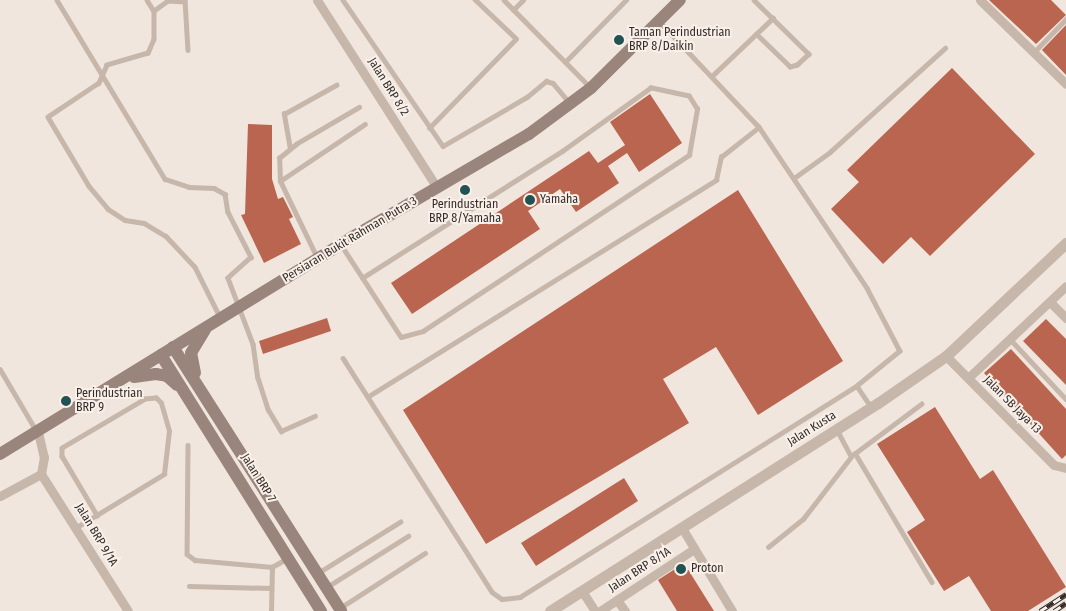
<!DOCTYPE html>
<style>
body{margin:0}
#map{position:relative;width:1066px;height:611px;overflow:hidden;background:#f0e6dd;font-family:"Fira Sans Condensed",sans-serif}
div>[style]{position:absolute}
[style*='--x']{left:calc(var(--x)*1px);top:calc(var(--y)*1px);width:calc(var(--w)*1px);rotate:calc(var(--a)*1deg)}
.building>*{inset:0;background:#ba6550}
.service>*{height:4.5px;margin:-2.25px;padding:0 2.25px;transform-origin:2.25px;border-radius:2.25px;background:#c7b6aa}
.minor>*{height:9px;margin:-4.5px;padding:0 4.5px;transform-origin:4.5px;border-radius:4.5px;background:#c7b6aa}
.tertiary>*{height:11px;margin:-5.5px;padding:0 5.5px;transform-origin:5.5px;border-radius:5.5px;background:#c7b6aa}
.secondary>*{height:12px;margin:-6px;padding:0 6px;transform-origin:6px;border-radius:6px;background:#9a857c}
.rail>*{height:4.5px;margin-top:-2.25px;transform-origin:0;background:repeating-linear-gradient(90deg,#f8f0e9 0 8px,#352c29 0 16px);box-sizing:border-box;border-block:1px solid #352c29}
.dots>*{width:14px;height:14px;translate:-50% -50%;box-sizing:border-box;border:2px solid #f8f0e9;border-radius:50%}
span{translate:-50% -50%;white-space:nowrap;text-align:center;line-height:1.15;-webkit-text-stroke:4px #f8f0e9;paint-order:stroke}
.poi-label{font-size:12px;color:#352c29}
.left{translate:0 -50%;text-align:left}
.street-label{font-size:12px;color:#352c29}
</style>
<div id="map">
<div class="building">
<div style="clip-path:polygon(989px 0,1051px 0,1066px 15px,1036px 44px)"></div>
<div style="clip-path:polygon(1066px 25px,1066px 75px,1042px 50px)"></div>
<div style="clip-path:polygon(952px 68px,1035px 154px,930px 256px,911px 237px,883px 264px,831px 209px,859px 182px,847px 170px)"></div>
<div style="clip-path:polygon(650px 94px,682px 143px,639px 172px,627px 153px,608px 166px,619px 183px,576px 212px,560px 189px,528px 211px,540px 229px,412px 314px,391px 283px,589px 151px,598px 163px,625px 145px,610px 122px)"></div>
<div style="clip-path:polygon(248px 124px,272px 125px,272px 179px,278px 199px,283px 197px,293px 217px,289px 219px,301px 244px,264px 263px,241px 215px,245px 214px)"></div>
<div style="clip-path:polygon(738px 190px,843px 361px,758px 415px,716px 347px,663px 379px,689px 423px,486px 544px,403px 410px)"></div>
<div style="clip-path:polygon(327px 318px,331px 331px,263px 354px,259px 341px)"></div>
<div style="clip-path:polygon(1046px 319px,1066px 339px,1066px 385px,1023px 341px)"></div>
<div style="clip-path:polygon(1011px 349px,1066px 409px,1066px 455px,1062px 459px,984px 373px)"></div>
<div style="clip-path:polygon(935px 407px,980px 479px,993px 470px,1066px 587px,1028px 611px,991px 611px,969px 576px,944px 591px,907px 532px,925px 520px,877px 444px)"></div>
<div style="clip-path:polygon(624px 478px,638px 501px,536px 566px,521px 543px)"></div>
<div style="clip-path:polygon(684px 563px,714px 611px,677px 611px,658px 580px)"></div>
</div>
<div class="service">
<div style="--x:57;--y:0;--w:209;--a:58.9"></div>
<div style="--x:165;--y:179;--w:25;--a:18"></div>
<div style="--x:189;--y:187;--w:25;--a:2"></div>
<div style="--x:214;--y:188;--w:13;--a:29"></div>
<div style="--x:225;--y:194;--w:18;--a:81"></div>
<div style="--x:228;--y:212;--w:51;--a:62.9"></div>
<div style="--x:251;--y:257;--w:31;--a:138"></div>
<div style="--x:228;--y:278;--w:71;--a:69.3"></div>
<div style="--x:253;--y:344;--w:34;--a:82"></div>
<div style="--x:258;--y:378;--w:33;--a:72"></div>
<div style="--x:268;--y:409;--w:26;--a:59"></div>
<div style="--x:281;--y:431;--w:37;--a:-24"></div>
<div style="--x:147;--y:0;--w:13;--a:58"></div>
<div style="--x:185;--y:0;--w:50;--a:86.6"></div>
<div style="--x:343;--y:0;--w:177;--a:55.6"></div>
<div style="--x:443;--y:146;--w:97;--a:-30.3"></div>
<div style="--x:527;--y:97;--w:25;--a:-40"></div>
<div style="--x:546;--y:81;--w:7;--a:16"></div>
<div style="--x:553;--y:83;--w:25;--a:50"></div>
<div style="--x:504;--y:0;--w:122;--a:45.3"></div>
<div style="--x:754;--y:0;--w:77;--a:44.5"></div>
<div style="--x:809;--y:54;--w:16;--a:137"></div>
<div style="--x:797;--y:65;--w:7;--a:164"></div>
<div style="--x:790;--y:67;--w:47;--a:-135.9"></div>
<div style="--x:185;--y:2;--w:17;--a:-177"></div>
<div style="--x:168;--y:1;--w:17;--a:144"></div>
<div style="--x:154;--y:11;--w:28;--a:90"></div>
<div style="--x:154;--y:39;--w:15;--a:113"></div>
<div style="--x:148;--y:53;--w:43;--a:163.7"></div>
<div style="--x:107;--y:65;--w:20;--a:114"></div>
<div style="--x:99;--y:83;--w:61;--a:146.3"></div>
<div style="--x:48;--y:117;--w:80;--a:59.3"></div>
<div style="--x:89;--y:186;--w:30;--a:50"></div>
<div style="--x:108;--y:209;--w:20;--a:33"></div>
<div style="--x:125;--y:220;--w:19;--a:9"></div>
<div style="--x:144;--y:223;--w:26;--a:31"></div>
<div style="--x:166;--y:236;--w:42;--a:46.9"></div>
<div style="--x:195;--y:267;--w:56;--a:63.4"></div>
<div style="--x:513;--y:10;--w:14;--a:-45"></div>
<div style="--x:660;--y:22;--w:144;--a:46.7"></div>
<div style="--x:759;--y:127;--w:194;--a:56.1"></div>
<div style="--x:867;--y:288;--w:71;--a:62.4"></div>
<div style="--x:900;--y:351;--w:55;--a:140.9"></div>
<div style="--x:857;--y:386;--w:25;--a:56"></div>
<div style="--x:1034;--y:52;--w:46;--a:-45.9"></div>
<div style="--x:565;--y:62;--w:87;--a:-45.5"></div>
<div style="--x:712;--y:76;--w:84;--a:-43.6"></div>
<div style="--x:429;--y:128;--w:124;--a:-45.7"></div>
<div style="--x:516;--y:39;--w:57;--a:-136.4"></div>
<div style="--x:290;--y:149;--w:36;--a:-100"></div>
<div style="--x:284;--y:114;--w:60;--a:-29.1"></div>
<div style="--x:794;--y:178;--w:44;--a:-35.8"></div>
<div style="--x:830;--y:152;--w:155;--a:-42.1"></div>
<div style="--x:280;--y:181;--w:102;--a:-33.8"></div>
<div style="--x:342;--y:246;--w:108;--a:57"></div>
<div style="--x:401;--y:337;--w:23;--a:-15"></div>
<div style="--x:423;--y:331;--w:319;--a:-33.5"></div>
<div style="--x:689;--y:155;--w:47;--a:-80.1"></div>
<div style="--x:697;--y:109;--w:15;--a:-122"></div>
<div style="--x:689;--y:96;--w:39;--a:-168"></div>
<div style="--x:651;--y:88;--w:108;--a:144.4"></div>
<div style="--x:563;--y:151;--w:237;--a:147.6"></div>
<div style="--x:317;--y:258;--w:85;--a:-115.7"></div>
<div style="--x:280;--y:181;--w:23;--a:-92"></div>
<div style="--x:279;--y:158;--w:22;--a:-39"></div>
<div style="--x:296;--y:144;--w:73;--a:-30.4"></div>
<div style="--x:1010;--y:339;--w:82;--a:47"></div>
<div style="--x:343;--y:358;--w:277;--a:57.5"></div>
<div style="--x:492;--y:592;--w:12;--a:35"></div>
<div style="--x:502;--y:599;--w:18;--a:-6"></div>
<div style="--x:520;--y:597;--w:398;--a:-32.1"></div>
<div style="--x:0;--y:369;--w:71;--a:59.5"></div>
<div style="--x:369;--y:396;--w:409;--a:-31.9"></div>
<div style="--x:716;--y:180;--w:24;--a:-78"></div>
<div style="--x:721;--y:157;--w:48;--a:-38.3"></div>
<div style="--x:188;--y:445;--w:109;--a:90.5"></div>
<div style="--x:187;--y:554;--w:10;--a:37"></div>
<div style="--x:195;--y:560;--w:77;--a:5.2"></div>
<div style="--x:855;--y:453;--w:150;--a:59.2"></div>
<div style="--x:854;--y:454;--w:84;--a:-36.7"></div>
<div style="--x:77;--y:527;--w:102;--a:-31.3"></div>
<div style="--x:164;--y:474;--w:43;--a:-83.4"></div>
<div style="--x:169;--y:431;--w:29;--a:-106"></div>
<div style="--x:161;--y:403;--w:7;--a:-135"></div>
<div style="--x:156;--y:398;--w:11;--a:175"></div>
<div style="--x:145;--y:399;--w:96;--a:149.4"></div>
<div style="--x:62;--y:448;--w:8;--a:90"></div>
<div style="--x:62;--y:456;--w:69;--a:59.3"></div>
<div style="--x:768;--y:547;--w:45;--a:-38.7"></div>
<div style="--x:803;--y:519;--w:78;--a:-52.3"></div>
<div style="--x:851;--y:457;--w:30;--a:-118"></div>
<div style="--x:318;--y:573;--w:97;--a:-31.9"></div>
<div style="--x:189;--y:586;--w:82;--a:1.4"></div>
<div style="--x:327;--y:587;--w:96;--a:-32.2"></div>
<div style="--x:340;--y:608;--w:101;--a:-32.9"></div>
<div style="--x:271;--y:611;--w:44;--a:-88.7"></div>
<div style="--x:272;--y:567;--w:16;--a:-30"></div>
</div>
<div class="minor">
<div style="--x:317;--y:0;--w:223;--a:57.4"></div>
<div style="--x:980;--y:0;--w:120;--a:44.3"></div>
<div style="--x:1050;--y:302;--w:23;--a:45"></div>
<div style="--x:946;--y:356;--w:153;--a:45.3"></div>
<div style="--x:1054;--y:465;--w:12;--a:14"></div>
<div style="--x:968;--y:378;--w:134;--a:-43.2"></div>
<div style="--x:38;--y:432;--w:26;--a:77"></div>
<div style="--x:44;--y:457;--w:17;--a:100"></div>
<div style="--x:41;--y:474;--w:162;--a:57.6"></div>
<div style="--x:0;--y:496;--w:47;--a:-28.2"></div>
<div style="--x:682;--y:528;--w:97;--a:58.9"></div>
<div style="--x:582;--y:591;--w:24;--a:57"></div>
<div style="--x:617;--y:600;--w:14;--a:54"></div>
<div style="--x:600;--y:611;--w:113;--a:-33.4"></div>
</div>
<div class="tertiary">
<div style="--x:550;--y:611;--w:388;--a:-32.4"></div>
<div style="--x:878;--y:403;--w:83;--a:-34.7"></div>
<div style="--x:946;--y:356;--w:165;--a:-43.3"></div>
</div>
<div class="secondary">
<div style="--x:173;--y:347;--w:313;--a:57.5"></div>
<div style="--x:161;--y:355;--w:302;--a:58"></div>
<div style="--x:195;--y:373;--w:20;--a:-101"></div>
<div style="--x:191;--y:353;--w:27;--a:-59"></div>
<div style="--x:134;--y:377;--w:22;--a:-8"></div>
<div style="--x:156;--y:374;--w:11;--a:10"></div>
<div style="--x:167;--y:376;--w:13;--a:42"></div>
<div style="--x:0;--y:454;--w:410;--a:-31.6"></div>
<div style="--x:349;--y:239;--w:208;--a:-30.3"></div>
<div style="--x:529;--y:134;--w:77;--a:-36.6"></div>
<div style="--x:591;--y:88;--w:125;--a:-44.7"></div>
</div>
<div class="rail">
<div style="--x:1040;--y:611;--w:31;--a:-33"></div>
<div style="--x:1054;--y:611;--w:14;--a:-34"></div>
</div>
<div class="dots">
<div style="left:619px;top:40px;background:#225252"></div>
<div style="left:465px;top:190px;background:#225252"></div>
<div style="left:530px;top:200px;background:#225252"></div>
<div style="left:66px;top:401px;background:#225252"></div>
<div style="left:681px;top:569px;background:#225252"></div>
</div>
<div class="poi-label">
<span class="left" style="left:629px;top:40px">Taman Perindustrian<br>BRP 8/Daikin</span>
<span class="left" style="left:540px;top:200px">Yamaha</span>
<span style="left:465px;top:212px">Perindustrian<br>BRP 8/Yamaha</span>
<span class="left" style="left:76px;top:401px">Perindustrian<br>BRP 9</span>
<span class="left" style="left:691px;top:569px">Proton</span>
</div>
<div class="street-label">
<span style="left:388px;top:87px;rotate:58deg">Jalan BRP 8/2</span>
<span style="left:350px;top:240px;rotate:-31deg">Persiaran Bukit Rahman Putra 3</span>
<span style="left:1012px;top:405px;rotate:45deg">Jalan SB Jaya 13</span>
<span style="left:812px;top:429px;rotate:-32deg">Jalan Kusta</span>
<span style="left:258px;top:478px;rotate:58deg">Jalan BRP 7</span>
<span style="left:96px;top:535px;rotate:59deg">Jalan BRP 9/1A</span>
<span style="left:640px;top:570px;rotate:-33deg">Jalan BRP 8/1A</span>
</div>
</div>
